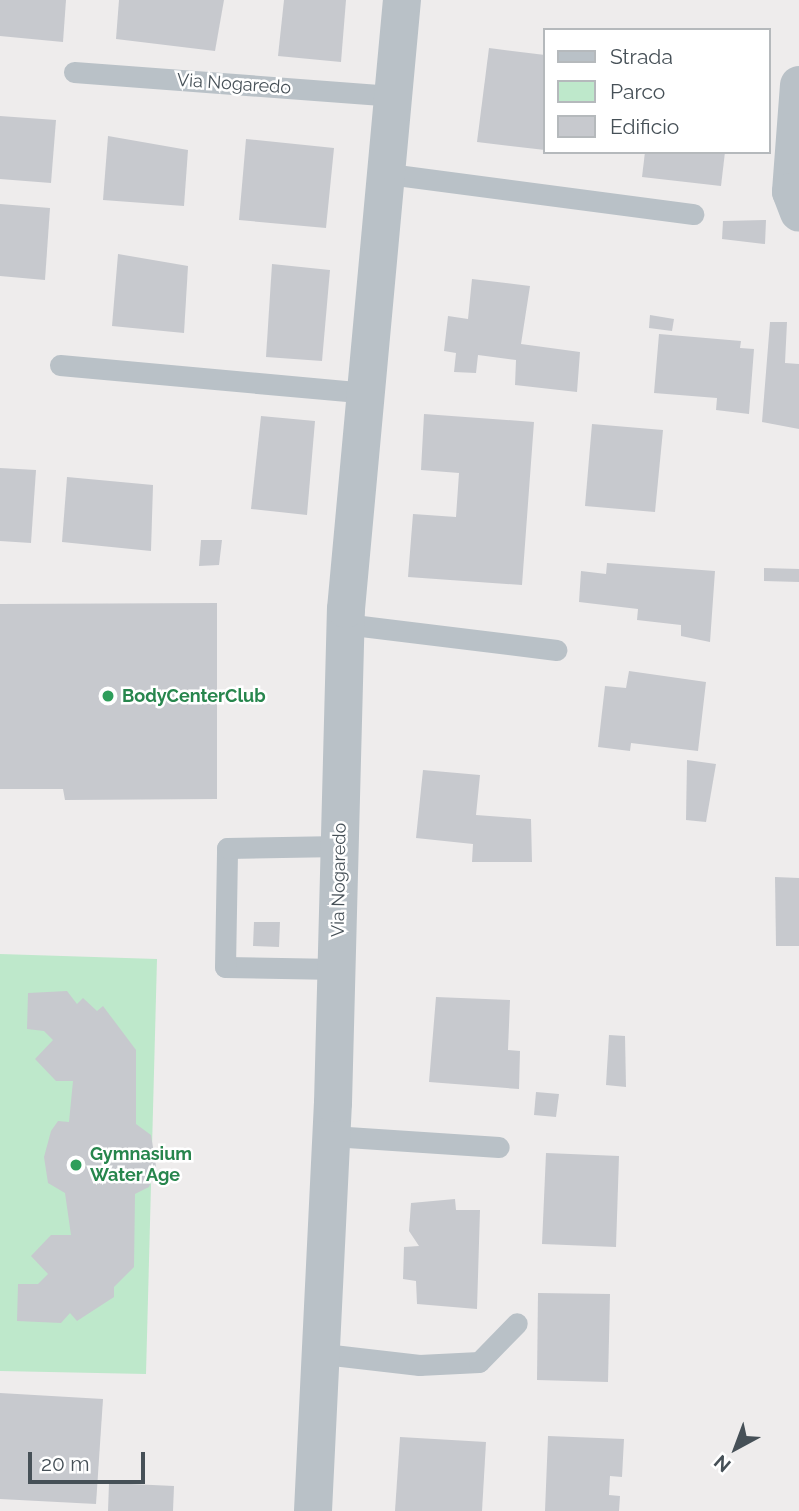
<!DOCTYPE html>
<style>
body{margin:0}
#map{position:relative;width:799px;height:1511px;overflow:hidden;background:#eeecec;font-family:Raleway,sans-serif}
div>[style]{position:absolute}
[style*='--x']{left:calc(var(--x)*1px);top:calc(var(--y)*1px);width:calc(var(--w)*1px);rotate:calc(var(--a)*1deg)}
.green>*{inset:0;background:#bee8cb}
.building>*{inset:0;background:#c7c9ce}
.lane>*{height:21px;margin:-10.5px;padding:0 10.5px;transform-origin:10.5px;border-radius:10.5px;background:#b9c1c7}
.street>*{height:38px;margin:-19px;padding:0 19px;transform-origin:19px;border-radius:19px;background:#b9c1c7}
.dots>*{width:19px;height:19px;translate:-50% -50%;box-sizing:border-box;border:4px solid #fff;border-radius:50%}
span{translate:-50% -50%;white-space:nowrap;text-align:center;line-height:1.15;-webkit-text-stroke:5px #fff;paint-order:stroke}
.street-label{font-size:18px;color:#465057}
.leisure-label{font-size:18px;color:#27864d;font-weight:700}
.left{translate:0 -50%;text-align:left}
.legend{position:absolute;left:543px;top:28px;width:228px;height:126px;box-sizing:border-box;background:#fff;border:2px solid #b5b9bc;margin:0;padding:9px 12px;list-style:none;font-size:21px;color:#465057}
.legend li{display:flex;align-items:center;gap:14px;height:35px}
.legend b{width:35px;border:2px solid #b5b9bc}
.north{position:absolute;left:701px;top:1413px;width:70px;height:70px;-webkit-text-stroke:5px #fff;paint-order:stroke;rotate:221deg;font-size:19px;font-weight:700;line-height:28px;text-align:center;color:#465057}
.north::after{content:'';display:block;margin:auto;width:24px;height:32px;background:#465057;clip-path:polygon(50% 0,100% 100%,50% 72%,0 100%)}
.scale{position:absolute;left:28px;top:1452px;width:117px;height:32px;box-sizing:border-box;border:4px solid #465057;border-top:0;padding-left:9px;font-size:21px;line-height:24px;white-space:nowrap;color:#465057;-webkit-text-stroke:5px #fff;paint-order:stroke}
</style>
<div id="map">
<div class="green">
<div style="clip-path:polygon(0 954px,157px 959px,146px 1374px,0 1371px)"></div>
</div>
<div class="building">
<div style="clip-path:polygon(0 0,66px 0,63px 42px,0 36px)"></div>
<div style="clip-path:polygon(119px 0,224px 0,215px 51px,116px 39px)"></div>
<div style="clip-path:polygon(346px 0,341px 62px,278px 56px,284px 0)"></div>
<div style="clip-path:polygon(489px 48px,545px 55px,545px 150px,477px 142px)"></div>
<div style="clip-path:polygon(0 116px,56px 120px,51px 183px,0 179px)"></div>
<div style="clip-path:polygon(108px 136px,188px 150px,184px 206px,103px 200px)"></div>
<div style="clip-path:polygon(246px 139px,334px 148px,326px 228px,239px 220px)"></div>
<div style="clip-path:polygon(645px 152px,725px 152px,721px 186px,642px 177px)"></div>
<div style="clip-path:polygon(0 204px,50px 208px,45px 280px,0 276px)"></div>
<div style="clip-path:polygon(766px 220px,765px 244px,722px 239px,723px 221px)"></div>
<div style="clip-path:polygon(118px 254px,188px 266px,184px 333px,112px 326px)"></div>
<div style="clip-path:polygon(272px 264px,330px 270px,322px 361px,266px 357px)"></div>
<div style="clip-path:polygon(472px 279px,530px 286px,521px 344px,580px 352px,577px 392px,515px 385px,516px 360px,478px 355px,476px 373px,454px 372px,456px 353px,444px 351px,448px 316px,468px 319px)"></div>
<div style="clip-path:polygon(650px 315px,674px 319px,672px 331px,649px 328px)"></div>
<div style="clip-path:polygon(770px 322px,787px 322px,785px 363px,799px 364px,799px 429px,762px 422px)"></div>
<div style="clip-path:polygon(659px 334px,741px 341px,740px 348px,754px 349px,749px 414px,716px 410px,717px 398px,654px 393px)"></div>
<div style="clip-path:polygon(424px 414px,534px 422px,522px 585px,408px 577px,413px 514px,456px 517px,459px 473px,421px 470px)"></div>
<div style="clip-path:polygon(261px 416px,315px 421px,307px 515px,251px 509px)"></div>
<div style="clip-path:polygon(592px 424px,663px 430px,655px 512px,585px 506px)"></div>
<div style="clip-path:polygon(0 468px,36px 470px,31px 543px,0 541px)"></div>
<div style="clip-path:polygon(67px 477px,153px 485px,151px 551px,62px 542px)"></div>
<div style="clip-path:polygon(201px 540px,222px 540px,219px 565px,199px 566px)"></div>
<div style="clip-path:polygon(607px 563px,715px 571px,710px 642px,681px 636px,681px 625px,637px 620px,638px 609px,579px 602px,581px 571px,606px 574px)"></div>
<div style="clip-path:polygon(764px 568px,799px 569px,799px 582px,764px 581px)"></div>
<div style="clip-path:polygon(217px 603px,217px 799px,65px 800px,63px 789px,0 789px,0 604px)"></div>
<div style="clip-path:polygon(629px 671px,706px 682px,698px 751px,631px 743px,630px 751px,598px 747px,605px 686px,626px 688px)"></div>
<div style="clip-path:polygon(687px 760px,716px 764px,706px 822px,686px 820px)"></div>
<div style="clip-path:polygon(423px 770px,480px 775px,476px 815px,531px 819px,532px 862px,472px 862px,473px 844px,416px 838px)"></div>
<div style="clip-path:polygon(775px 877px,799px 878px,799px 946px,776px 946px)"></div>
<div style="clip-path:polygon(254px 922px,280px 922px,279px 947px,253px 946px)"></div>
<div style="clip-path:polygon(67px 991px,77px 1004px,83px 998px,97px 1011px,103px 1006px,136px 1050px,136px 1124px,151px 1135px,156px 1166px,149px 1187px,135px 1194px,134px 1267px,114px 1287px,114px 1297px,77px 1321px,70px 1313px,61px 1323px,17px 1321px,18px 1284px,38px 1284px,48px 1274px,31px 1256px,51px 1235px,71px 1235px,65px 1193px,48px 1183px,44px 1157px,51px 1131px,58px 1121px,69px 1122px,73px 1081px,56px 1081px,35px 1059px,53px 1040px,44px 1031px,27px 1029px,28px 993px)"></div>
<div style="clip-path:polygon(436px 997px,510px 1000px,508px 1050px,520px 1051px,519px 1089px,429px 1082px)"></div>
<div style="clip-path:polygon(609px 1035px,625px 1036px,626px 1087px,606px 1085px)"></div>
<div style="clip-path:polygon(536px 1092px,559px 1094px,556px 1117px,534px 1115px)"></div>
<div style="clip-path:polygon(546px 1153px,619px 1156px,616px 1247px,542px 1244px)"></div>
<div style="clip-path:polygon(455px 1199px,456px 1210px,480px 1210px,477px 1309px,417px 1304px,416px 1281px,403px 1279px,404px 1247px,419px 1246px,409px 1231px,411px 1203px)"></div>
<div style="clip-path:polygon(538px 1293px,610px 1294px,608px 1382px,537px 1380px)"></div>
<div style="clip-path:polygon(0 1393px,103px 1399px,96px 1504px,0 1499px)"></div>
<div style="clip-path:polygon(548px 1436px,624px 1439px,622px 1477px,610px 1476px,609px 1495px,620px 1496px,619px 1511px,545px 1511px)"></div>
<div style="clip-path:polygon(400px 1437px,486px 1442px,482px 1511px,395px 1511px)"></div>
<div style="clip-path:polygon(109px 1483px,174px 1486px,173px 1511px,108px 1511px)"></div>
</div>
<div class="lane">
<div style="--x:74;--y:72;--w:322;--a:4.3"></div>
<div style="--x:389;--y:174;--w:307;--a:7.5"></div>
<div style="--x:60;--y:365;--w:308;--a:5.2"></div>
<div style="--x:345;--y:624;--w:213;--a:7"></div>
<div style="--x:337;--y:969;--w:112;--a:-179"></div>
<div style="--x:225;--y:967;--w:119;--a:-89"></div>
<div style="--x:227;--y:848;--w:113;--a:-1"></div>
<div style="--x:332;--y:1136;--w:167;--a:3.8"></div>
<div style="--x:324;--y:1354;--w:96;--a:6.6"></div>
<div style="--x:419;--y:1365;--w:60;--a:-2.9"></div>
<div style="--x:479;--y:1362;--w:54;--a:-45.7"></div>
</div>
<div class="street">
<div style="--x:799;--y:85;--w:107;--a:94.3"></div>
<div style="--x:791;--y:192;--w:22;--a:69"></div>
<div style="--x:313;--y:1511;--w:408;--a:-87.2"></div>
<div style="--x:333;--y:1103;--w:494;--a:-88.5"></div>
<div style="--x:346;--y:609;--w:612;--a:-84.75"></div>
</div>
<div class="dots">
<div style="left:108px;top:696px;background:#2e9e5b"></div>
<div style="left:76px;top:1165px;background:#2e9e5b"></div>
</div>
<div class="street-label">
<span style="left:234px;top:84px;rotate:4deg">Via Nogaredo</span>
<span style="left:339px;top:880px;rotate:-89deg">Via Nogaredo</span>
</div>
<div class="leisure-label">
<span class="left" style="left:122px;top:696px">BodyCenterClub</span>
<span class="left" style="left:90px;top:1165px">Gymnasium<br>Water Age</span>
</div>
<ul class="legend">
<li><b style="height:9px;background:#b9c1c7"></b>Strada</li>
<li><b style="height:19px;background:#bee8cb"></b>Parco</li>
<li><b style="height:19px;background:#c7c9ce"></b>Edificio</li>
</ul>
<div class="north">N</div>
<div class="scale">20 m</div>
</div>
